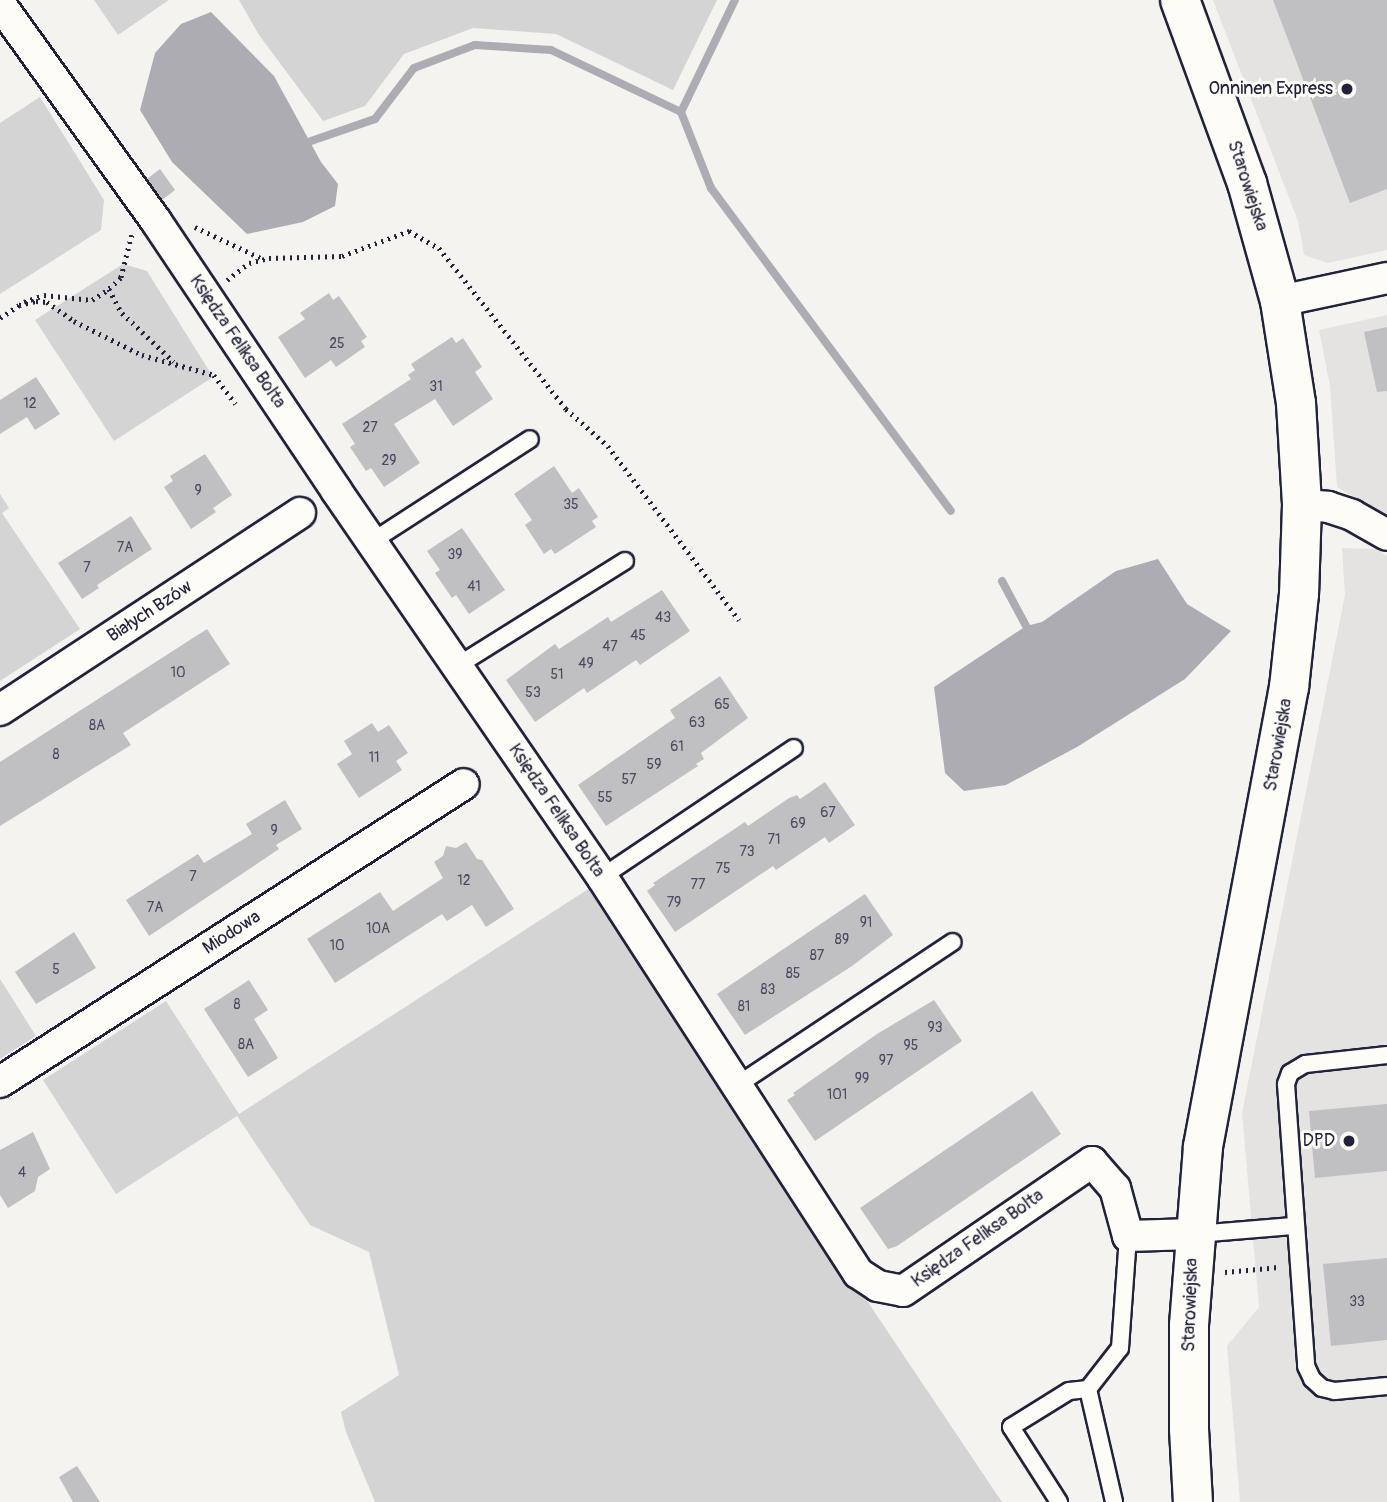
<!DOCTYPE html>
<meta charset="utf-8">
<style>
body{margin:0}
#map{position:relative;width:1387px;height:1502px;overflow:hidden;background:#f4f3ef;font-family:Pangolin,sans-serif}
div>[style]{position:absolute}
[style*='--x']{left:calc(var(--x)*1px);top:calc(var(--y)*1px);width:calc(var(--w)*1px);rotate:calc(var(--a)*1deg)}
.built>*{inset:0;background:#e4e3e2}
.green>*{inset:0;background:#d5d4d5}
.water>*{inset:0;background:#acacb2}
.stream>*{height:8px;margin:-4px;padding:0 4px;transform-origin:4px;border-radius:4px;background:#acacb2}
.building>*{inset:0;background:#c0bfc2}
.path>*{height:4.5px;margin-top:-2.25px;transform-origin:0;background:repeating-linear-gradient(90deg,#22223b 0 2px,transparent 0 7px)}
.roads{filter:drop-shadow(2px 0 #22223b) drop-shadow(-2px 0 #22223b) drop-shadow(0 2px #22223b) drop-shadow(0 -2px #22223b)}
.lane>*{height:16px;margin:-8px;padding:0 8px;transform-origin:8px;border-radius:8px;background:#fdfcf7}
.street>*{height:30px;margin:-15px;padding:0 15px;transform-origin:15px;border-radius:15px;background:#fdfcf7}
.secondary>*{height:38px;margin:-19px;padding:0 19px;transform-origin:19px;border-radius:19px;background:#fdfcf7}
.dots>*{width:19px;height:19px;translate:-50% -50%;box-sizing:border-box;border:4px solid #fdfcf7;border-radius:50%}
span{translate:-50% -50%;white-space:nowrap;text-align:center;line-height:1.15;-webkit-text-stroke:6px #fdfcf7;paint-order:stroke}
.number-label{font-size:14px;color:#4a495d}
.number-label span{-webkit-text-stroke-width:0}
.poi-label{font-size:18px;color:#22223b}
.right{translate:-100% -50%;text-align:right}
.street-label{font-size:18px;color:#22223b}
</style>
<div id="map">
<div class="built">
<div style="clip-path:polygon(1213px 0,1387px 0,1387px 250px,1328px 263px,1304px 255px,1298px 221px)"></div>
<div style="clip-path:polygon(1387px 315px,1387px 516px,1337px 487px,1330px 386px,1319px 330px)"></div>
<div style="clip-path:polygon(1342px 548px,1375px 549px,1387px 556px,1387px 1502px,1240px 1502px,1227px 1346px,1259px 1307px,1242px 1113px,1345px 595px)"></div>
</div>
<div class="green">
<div style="clip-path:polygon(94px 0,169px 0,118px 35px)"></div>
<div style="clip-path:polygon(239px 0,717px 0,673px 90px,556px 34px,473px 28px,404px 54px,365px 106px,323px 121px,259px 35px)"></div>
<div style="clip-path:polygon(40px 97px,104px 200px,101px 230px,0 294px,0 123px)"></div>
<div style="clip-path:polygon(123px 264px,147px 271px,213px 377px,114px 441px,35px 320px)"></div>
<div style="clip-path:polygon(0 494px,9px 508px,2px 513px,80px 629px,0 681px)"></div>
<div style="clip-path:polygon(590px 888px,1002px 1502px,375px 1502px,346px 1432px,341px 1412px,399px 1375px,369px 1252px,310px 1225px,237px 1116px,116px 1194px,43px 1080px,166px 1001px,239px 1114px)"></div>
<div style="clip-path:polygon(0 979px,36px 1036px,0 1059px)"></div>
</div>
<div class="water">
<div style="clip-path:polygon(211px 12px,274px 76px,321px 162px,338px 184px,335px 206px,303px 222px,247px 234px,172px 162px,140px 110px,155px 53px,181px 24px)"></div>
<div style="clip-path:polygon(1158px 559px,1187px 604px,1231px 631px,1185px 679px,1077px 747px,1006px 785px,964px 791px,945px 773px,934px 687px,1026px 626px,1042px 622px,1116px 571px)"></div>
</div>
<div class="stream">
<div style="--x:681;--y:112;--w:124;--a:-64.3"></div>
<div style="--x:311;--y:141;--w:68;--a:-19"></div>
<div style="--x:375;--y:119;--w:64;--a:-52.6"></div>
<div style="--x:414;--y:68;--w:65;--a:-20.7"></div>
<div style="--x:475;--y:45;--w:76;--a:3.8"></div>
<div style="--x:551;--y:50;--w:144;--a:25.5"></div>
<div style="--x:681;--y:112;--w:82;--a:68.5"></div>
<div style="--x:711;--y:188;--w:402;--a:53.4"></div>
<div style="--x:1002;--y:581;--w:51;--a:61.9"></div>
</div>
<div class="building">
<div style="clip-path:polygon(1273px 0,1387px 0,1387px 189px,1350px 203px)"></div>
<div style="clip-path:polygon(160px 169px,175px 190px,162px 200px,147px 179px)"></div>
<div style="clip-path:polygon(329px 293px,333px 300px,339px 296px,367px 337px,361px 341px,365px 347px,336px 367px,331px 360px,305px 378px,278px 337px,305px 319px,300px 313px)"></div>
<div style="clip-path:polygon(1387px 327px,1387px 391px,1377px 392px,1364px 332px)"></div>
<div style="clip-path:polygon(452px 337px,456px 343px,463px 338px,482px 367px,475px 372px,493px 399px,453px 426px,435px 399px,394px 424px,420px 463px,384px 487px,371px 468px,366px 471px,350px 447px,355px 444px,342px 424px,411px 379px,408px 375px,415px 370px,411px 364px)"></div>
<div style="clip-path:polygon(36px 377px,60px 414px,35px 430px,27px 417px,0 434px,0 400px)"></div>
<div style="clip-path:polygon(205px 454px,232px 495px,213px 508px,216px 512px,191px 529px,164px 487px,173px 481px,170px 476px)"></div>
<div style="clip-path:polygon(554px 466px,572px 493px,579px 488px,598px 517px,592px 521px,596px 527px,555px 554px,551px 549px,544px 554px,525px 525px,532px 520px,514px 494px)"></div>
<div style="clip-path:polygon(131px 516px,152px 549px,97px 585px,99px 588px,82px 599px,58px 563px)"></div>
<div style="clip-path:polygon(462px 528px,505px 590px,469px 614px,456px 595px,452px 598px,435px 573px,440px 570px,427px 551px)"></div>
<div style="clip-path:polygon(662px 590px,690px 631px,640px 665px,636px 660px,587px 693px,584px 688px,535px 722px,506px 680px,555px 644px,559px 649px,608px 617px,611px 622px)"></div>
<div style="clip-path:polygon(207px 629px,230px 664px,123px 733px,131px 745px,0 826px,0 762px)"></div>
<div style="clip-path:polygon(720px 676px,748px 718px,701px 753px,704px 759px,696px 764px,698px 766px,606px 826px,578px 785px,675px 718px,670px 710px)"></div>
<div style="clip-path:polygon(372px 723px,378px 732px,389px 725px,408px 753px,396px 761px,402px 770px,359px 798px,337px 764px,352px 754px,344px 741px)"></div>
<div style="clip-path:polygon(825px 782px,855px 825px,829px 843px,825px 837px,776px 870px,773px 866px,675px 932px,647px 891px,655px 885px,653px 883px,745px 822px,748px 826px,789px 798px,797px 795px,800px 799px)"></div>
<div style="clip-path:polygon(285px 800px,302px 829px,276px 845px,279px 849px,149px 936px,126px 900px,198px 854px,204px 863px,252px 834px,246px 824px)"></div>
<div style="clip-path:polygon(466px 842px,477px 859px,482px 860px,514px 909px,486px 927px,472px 905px,447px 921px,442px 914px,335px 983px,307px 939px,380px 892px,393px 911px,443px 878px,434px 862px,443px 856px,446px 846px,456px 848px)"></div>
<div style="clip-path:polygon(865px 894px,893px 935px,852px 966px,745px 1035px,717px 994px)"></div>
<div style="clip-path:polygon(74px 932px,96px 968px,36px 1004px,15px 972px)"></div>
<div style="clip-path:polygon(249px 980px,268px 1010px,254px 1019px,278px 1058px,248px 1077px,204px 1009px)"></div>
<div style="clip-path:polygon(934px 1000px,962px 1041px,815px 1141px,787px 1100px,795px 1095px,793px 1093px,877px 1034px)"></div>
<div style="clip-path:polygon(1032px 1091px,1061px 1134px,897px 1246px,888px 1249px,860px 1208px)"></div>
<div style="clip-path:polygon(1387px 1104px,1387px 1171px,1315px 1178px,1309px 1111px)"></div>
<div style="clip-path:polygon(33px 1132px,50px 1169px,38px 1177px,35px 1191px,8px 1208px,0 1195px,0 1150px)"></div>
<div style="clip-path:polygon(1387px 1258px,1387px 1340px,1331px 1346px,1323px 1264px)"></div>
<div style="clip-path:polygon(77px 1466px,100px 1502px,73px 1502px,59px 1477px)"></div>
</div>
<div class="path">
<div style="--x:195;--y:227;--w:75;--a:25.2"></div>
<div style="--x:132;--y:235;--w:44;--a:104.3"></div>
<div style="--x:121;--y:278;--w:16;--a:137"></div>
<div style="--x:109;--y:289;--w:27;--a:62"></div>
<div style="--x:122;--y:313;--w:71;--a:43.3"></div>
<div style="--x:227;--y:280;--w:28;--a:-38"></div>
<div style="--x:249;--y:263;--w:21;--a:-14"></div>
<div style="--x:269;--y:258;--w:73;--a:-1.6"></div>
<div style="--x:342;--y:256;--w:72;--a:-20.5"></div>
<div style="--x:409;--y:231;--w:34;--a:30"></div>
<div style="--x:439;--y:248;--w:205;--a:51.7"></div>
<div style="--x:566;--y:409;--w:56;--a:41.4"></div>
<div style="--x:608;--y:446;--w:218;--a:53"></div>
<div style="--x:24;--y:302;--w:21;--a:-19"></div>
<div style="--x:44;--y:295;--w:48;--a:5.9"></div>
<div style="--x:92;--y:300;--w:20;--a:-33"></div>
<div style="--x:0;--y:318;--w:23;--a:-34"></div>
<div style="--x:19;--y:305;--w:17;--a:-13"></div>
<div style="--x:36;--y:301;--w:11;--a:5"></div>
<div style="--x:47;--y:302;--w:33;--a:35"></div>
<div style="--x:74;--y:321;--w:76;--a:26.6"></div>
<div style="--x:142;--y:355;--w:75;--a:15.5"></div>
<div style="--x:214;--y:375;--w:36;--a:53"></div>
<div style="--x:1225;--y:1272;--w:54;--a:-5.3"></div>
</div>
<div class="roads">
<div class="lane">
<div style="--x:371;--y:542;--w:189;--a:-32.9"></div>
<div style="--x:457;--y:666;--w:198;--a:-32"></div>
<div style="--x:602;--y:877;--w:231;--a:-33.9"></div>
<div style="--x:1387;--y:1055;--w:82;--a:173.7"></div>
<div style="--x:1305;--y:1064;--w:17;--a:149"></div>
<div style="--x:1290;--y:1073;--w:12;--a:110"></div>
<div style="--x:1286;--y:1084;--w:283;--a:85.9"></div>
<div style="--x:1306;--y:1366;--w:14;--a:65"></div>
<div style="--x:1312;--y:1379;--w:13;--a:42"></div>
<div style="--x:1322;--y:1388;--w:13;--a:13"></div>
<div style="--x:1335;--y:1391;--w:52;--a:-5.5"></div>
<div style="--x:736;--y:1086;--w:260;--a:-33.6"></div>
<div style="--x:1196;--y:1234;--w:98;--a:-4.7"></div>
<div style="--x:1088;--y:1389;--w:116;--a:77"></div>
<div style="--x:1059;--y:1502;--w:89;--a:-122.6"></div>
<div style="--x:1011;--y:1427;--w:68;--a:-31.8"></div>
<div style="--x:1069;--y:1391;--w:19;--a:-6"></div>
<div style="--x:1088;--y:1389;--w:52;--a:-52"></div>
<div style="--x:1120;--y:1348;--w:112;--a:-85.9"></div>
</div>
<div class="street">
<div style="--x:0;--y:4;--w:267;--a:54.3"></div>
<div style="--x:156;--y:221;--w:324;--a:56.2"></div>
<div style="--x:336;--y:490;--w:470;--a:55.5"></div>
<div style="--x:602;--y:877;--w:472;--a:57.1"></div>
<div style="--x:858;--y:1273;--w:24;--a:33"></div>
<div style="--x:878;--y:1286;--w:25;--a:11"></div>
<div style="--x:903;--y:1291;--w:229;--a:-34.3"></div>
<div style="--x:1092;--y:1162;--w:35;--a:49"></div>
<div style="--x:1115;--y:1188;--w:50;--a:74.8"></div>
<div style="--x:1128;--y:1236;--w:66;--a:-1.7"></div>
<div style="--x:1280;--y:301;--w:109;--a:-12.1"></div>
<div style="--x:1302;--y:505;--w:26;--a:4"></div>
<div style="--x:1328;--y:507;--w:25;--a:18"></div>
<div style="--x:1352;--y:515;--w:40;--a:29.7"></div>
<div style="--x:0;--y:710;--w:359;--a:-33.3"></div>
<div style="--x:0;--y:1082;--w:551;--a:-32.71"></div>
</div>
<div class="secondary">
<div style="--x:1180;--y:0;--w:195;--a:69.9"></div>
<div style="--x:1247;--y:183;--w:123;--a:74.4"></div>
<div style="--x:1280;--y:301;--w:103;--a:81.1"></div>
<div style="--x:1296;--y:403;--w:102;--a:86.6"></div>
<div style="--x:1302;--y:505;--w:89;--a:91.9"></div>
<div style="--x:1299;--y:594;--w:94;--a:96.1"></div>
<div style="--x:1289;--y:687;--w:468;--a:100.6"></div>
<div style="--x:1203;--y:1147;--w:179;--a:94.5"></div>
<div style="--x:1189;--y:1325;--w:104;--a:90"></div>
<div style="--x:1189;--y:1429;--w:73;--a:86.9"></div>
</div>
</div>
<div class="dots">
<div style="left:1347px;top:89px;background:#22223b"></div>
<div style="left:1349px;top:1141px;background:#22223b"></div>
</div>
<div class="number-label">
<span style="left:337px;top:344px">25</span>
<span style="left:436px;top:387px">31</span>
<span style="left:30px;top:404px">12</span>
<span style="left:370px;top:428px">27</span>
<span style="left:389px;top:461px">29</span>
<span style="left:198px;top:491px">9</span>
<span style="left:571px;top:505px">35</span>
<span style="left:125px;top:548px">7A</span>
<span style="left:455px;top:555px">39</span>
<span style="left:87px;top:568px">7</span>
<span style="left:474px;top:587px">41</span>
<span style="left:663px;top:618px">43</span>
<span style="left:638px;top:636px">45</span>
<span style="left:610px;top:647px">47</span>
<span style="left:586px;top:664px">49</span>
<span style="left:178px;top:673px">10</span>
<span style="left:557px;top:675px">51</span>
<span style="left:533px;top:693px">53</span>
<span style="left:722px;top:705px">65</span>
<span style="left:697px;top:723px">63</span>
<span style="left:97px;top:726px">8A</span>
<span style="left:677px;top:747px">61</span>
<span style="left:56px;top:755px">8</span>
<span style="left:374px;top:758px">11</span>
<span style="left:654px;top:765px">59</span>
<span style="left:629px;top:780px">57</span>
<span style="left:605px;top:798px">55</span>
<span style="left:828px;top:813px">67</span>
<span style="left:798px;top:824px">69</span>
<span style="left:274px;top:831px">9</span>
<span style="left:774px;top:840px">71</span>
<span style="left:747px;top:852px">73</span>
<span style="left:723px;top:869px">75</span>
<span style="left:193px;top:877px">7</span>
<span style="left:464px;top:881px">12</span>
<span style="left:698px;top:885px">77</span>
<span style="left:674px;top:903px">79</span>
<span style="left:155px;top:908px">7A</span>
<span style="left:866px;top:923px">91</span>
<span style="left:378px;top:929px">10A</span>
<span style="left:842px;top:940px">89</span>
<span style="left:337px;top:946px">10</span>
<span style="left:817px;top:956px">87</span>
<span style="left:56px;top:970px">5</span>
<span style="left:793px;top:974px">85</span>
<span style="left:768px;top:990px">83</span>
<span style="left:237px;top:1005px">8</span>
<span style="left:744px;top:1007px">81</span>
<span style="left:935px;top:1028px">93</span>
<span style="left:246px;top:1045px">8A</span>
<span style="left:911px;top:1046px">95</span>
<span style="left:886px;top:1061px">97</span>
<span style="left:862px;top:1079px">99</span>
<span style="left:837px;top:1095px">101</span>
<span style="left:22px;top:1173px">4</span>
<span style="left:1357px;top:1302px">33</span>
</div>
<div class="poi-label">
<span class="right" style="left:1333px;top:89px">Onninen Express</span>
<span class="right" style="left:1335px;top:1141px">DPD</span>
</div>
<div class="street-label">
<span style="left:1247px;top:186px;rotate:72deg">Starowiejska</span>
<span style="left:237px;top:342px;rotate:56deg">Księdza Feliksa Bolta</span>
<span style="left:150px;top:612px;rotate:-33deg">Białych Bzów</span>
<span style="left:1279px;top:745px;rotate:-80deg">Starowiejska</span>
<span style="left:556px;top:811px;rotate:56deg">Księdza Feliksa Bolta</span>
<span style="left:232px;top:933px;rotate:-33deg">Miodowa</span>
<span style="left:978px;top:1239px;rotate:-35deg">Księdza Feliksa Bolta</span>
<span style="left:1191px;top:1305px;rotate:-88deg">Starowiejska</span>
</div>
</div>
